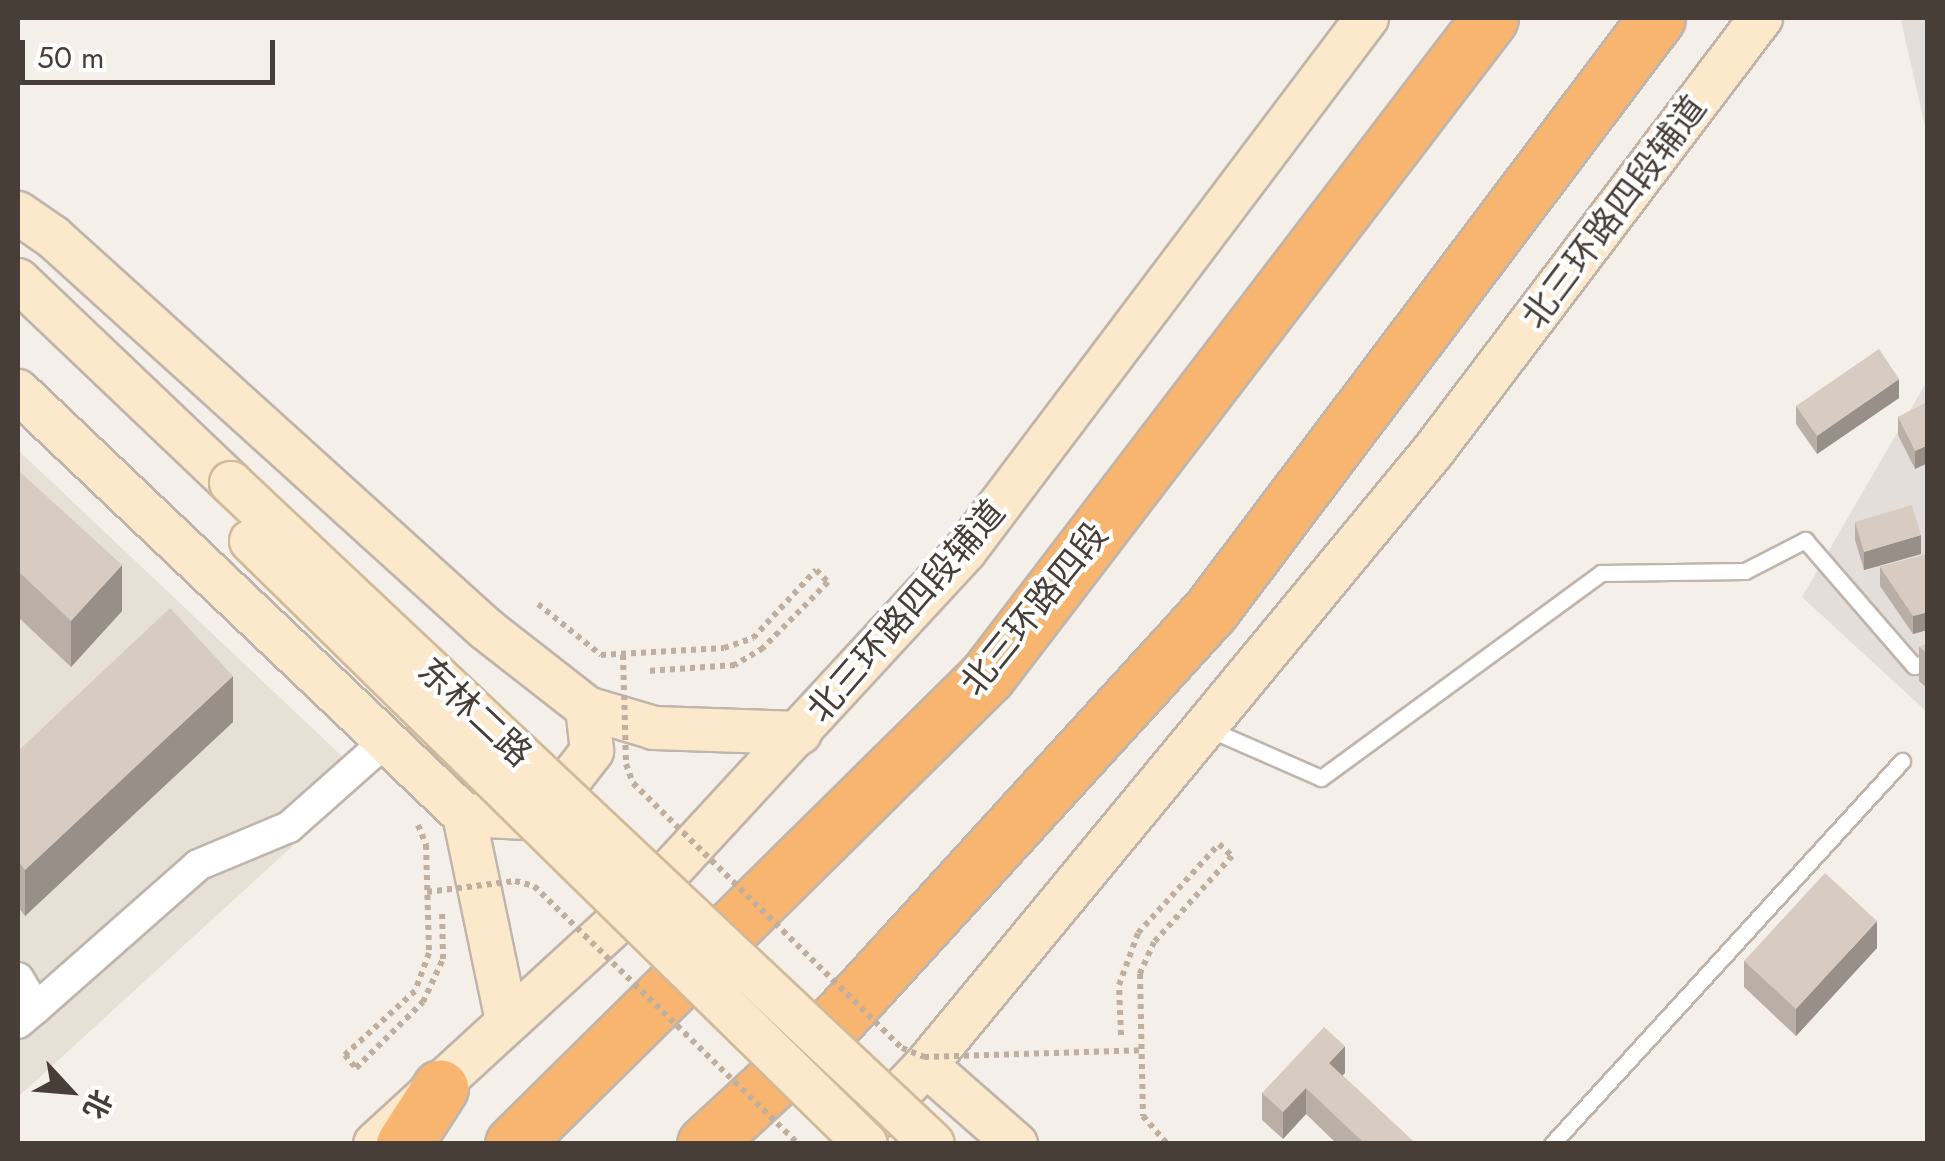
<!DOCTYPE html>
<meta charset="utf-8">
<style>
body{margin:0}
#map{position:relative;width:1945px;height:1161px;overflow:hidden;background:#f4efe9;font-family:Jost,"Noto Sans SC",sans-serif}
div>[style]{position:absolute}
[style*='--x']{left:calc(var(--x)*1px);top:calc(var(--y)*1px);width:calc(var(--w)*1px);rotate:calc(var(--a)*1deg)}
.residential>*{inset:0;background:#e7e0d7}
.industrial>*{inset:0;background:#e3deda}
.path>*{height:6px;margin-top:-3px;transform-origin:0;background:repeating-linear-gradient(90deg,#c0ae9e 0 5px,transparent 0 10px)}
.roads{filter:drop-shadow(2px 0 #bfb5ac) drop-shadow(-2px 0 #bfb5ac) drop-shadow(0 2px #bfb5ac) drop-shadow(0 -2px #bfb5ac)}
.lane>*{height:15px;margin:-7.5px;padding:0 7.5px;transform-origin:7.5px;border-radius:7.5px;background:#fff}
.street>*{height:30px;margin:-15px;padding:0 15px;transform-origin:15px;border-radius:15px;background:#fff}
.secondary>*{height:42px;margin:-21px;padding:0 21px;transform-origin:21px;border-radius:21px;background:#fce8ca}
.highway>*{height:55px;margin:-27.5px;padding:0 27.5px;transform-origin:27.5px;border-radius:27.5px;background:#f7b570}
.path-bridge>*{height:6px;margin-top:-3px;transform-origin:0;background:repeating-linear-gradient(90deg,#c0ae9e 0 5px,transparent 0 10px)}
.bridges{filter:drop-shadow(2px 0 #d1ba9a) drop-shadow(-2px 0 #d1ba9a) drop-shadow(0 2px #d1ba9a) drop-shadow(0 -2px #d1ba9a)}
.secondary-bridge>*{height:42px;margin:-21px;padding:0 21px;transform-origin:21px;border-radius:21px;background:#fce8ca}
.wall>*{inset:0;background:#baafa7}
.shaded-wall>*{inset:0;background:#978f88}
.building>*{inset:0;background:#d8ccc2}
span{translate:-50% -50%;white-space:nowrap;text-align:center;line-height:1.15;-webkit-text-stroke:8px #fff;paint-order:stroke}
.street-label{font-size:35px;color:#473e37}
.frame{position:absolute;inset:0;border:20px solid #473e37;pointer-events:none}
.north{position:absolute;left:20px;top:1041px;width:100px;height:100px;-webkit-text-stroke:8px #fff;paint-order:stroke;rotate:116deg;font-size:28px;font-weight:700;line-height:40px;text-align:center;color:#473e37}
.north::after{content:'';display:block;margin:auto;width:35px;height:45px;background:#473e37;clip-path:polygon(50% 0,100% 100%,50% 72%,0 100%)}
.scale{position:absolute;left:20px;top:40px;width:255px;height:45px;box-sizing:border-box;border:5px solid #473e37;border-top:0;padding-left:12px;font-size:30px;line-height:35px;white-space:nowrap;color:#473e37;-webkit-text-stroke:8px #fff;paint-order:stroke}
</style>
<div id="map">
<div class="residential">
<div style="clip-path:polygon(18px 450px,366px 779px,18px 1097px)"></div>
</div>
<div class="industrial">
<div style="clip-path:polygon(1904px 18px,1927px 18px,1927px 134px,1901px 21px)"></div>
<div style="clip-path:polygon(1927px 381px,1927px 712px,1802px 597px)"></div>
</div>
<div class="path">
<div style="--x:538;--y:604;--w:81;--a:39"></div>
<div style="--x:601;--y:655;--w:123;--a:-3.3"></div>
<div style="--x:724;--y:648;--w:31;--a:-19"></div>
<div style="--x:753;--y:638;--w:93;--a:-47.2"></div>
<div style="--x:816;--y:570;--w:17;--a:45"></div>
<div style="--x:828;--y:582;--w:93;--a:134.6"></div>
<div style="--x:763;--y:648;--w:33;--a:149"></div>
<div style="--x:735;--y:665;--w:88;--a:176.1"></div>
<div style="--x:418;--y:825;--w:22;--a:68"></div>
<div style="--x:426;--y:845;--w:108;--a:88.4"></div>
<div style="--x:429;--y:953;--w:40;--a:110.2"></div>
<div style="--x:415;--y:991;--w:95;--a:137.6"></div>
<div style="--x:345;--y:1055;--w:17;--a:50"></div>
<div style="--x:356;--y:1068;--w:94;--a:-44.6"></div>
<div style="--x:423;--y:1002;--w:47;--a:-65.1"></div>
<div style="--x:443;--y:959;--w:50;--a:-91.1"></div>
<div style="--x:1121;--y:1035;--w:50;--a:-92.3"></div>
<div style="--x:1119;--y:985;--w:55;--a:-69.9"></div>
<div style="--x:1138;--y:933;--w:120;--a:-47.7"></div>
<div style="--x:1219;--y:844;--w:18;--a:43"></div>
<div style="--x:1232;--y:856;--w:116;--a:132.2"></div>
<div style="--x:1154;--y:942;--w:35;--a:114"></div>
<div style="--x:1140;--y:974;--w:142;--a:88.8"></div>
<div style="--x:1143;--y:1116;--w:37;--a:49"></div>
</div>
<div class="roads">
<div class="lane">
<div style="--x:1209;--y:729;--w:122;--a:23.6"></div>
<div style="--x:1321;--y:778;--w:347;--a:-36.2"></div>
<div style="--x:1601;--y:573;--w:144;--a:-0.8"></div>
<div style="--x:1745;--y:571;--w:68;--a:-27.3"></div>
<div style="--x:1805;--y:540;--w:167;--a:49.1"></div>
<div style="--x:1914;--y:666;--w:15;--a:-16"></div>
<div style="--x:1552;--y:1144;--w:519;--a:-47.58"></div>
</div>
<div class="street">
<div style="--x:18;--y:978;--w:35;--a:59"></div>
<div style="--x:36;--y:1008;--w:23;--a:140"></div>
<div style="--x:36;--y:1008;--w:216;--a:-41.4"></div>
<div style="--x:198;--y:865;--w:99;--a:-22.7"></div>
<div style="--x:289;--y:827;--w:130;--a:-41.6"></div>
</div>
<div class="secondary">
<div style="--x:18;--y:213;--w:42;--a:34.4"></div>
<div style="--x:53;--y:237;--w:584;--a:42.15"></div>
<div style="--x:486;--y:629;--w:128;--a:38"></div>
<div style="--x:587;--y:708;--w:70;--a:16.6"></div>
<div style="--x:654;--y:728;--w:146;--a:2"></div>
<div style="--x:18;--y:280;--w:294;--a:43.6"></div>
<div style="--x:18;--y:391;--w:615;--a:43.55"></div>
<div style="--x:464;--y:815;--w:210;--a:78.2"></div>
<div style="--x:464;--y:815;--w:62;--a:2.8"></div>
<div style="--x:526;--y:818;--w:30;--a:-30"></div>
<div style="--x:552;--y:803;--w:66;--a:-52.4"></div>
<div style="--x:592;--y:751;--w:43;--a:-96.6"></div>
<div style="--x:926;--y:1065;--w:120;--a:41.3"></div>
<div style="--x:865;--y:1129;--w:88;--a:-46.4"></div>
<div style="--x:926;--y:1065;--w:798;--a:-50.44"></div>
<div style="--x:1434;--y:450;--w:542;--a:-52.88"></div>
<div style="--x:375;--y:1144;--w:379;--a:-42.5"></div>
<div style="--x:654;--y:888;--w:459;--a:-47.3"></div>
<div style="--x:965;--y:551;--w:668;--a:-52.98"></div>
</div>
<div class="highway">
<div style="--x:404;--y:1144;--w:67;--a:-57.3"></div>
<div style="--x:513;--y:1144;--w:666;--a:-44.64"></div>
<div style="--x:987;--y:676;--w:828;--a:-52.6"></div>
<div style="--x:705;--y:1144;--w:162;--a:-42.7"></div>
<div style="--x:824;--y:1034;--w:574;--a:-47.61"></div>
<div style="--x:1211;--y:610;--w:741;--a:-53.01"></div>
</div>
</div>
<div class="path-bridge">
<div style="--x:623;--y:655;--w:109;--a:88.4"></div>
<div style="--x:626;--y:764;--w:20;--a:70"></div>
<div style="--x:633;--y:783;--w:378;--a:44.6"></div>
<div style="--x:902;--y:1048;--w:24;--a:22"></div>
<div style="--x:924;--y:1057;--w:218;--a:-1.8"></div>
<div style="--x:427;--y:892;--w:89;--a:-7.1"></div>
<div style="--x:515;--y:881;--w:20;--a:15"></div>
<div style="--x:534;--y:886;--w:369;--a:44.3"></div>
</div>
<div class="bridges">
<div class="secondary-bridge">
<div style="--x:231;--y:483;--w:964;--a:43.28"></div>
<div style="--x:251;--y:541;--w:861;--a:44.44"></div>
</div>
</div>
<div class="wall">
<div style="clip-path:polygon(1899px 398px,1817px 454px,1796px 424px,1796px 406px)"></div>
<div style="clip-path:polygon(1928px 402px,1915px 469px,1898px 435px,1898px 417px)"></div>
<div style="clip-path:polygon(18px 470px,122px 611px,71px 667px,18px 617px)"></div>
<div style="clip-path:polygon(1855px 522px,1921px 554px,1864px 570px,1855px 540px)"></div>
<div style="clip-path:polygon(1928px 554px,1913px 634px,1880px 586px,1880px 567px)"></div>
<div style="clip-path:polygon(1928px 644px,1928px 689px,1919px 681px,1919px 647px)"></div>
<div style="clip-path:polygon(233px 722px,25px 916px,18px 907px,18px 751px)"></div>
<div style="clip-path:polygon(1877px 948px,1796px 1036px,1744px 987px,1744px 961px)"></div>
<div style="clip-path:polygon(1345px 1073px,1342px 1075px,1416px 1144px,1337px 1144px,1306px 1114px,1283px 1139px,1262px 1120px,1262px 1093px)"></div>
</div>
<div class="shaded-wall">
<div style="clip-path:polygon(1899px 379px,1899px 398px,1817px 454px,1817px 436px)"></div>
<div style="clip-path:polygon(1928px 445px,1928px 463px,1915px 469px,1915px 451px)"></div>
<div style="clip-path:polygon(1921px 535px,1921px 554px,1864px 570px,1864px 552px)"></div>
<div style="clip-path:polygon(122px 565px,122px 611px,71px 667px,71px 621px)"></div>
<div style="clip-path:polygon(1928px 612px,1928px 630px,1913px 634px,1913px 616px)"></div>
<div style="clip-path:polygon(233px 676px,233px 722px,25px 916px,25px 870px)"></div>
<div style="clip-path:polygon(1877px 921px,1877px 948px,1796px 1036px,1796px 1009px)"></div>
<div style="clip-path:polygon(1345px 1046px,1345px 1073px,1329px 1089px,1329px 1063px)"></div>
<div style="clip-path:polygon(1306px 1088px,1306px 1114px,1283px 1139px,1283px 1112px)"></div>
</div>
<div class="building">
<div style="clip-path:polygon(1879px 349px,1899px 379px,1817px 436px,1796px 406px)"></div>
<div style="clip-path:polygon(1928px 402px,1928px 445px,1915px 451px,1898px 417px)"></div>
<div style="clip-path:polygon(18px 470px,122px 565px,71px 621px,18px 571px)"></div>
<div style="clip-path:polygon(1912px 505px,1921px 535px,1864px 552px,1855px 522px)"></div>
<div style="clip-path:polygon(1928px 554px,1928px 612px,1913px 616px,1880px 567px)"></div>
<div style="clip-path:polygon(170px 608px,233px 676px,25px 870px,18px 861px,18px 751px)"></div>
<div style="clip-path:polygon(1928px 644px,1928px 654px,1919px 647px)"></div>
<div style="clip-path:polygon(1825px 873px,1877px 921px,1796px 1009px,1744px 961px)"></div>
<div style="clip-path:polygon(1324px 1027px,1345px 1046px,1329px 1063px,1416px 1144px,1365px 1144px,1306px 1088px,1283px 1112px,1262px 1093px)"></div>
</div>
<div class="street-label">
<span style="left:1614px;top:212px;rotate:-53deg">北三环路四段辅道</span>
<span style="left:1034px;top:609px;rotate:-51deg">北三环路四段</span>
<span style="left:906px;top:611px;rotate:-49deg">北三环路四段辅道</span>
<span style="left:475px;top:712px;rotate:43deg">东林二路</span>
</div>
<div class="frame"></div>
<div class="north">北</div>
<div class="scale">50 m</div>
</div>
